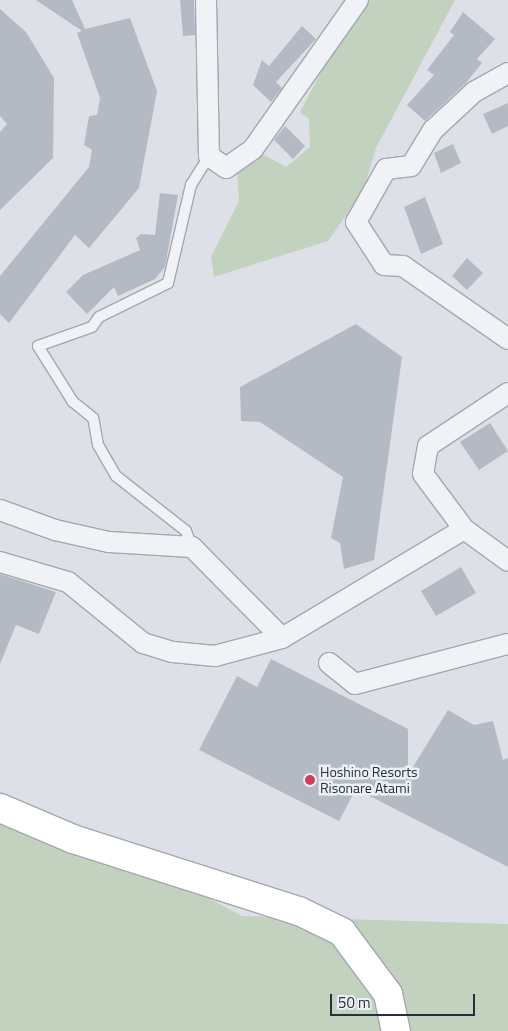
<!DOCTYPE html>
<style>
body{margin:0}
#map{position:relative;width:508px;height:1031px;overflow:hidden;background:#dde1e7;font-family:"Titillium Web",sans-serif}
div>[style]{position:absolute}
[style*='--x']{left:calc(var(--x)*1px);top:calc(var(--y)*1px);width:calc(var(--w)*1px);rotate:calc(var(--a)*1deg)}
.green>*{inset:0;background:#c3d2be}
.building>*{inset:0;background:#b4bac4}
.roads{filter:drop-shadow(1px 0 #a2a8b1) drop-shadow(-1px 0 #a2a8b1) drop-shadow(0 1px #a2a8b1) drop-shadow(0 -1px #a2a8b1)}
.lane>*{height:10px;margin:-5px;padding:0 5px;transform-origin:5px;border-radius:5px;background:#f0f2f6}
.street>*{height:20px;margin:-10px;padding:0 10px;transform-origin:10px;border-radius:10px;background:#f0f2f6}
.secondary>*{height:28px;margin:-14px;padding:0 14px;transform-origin:14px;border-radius:14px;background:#fff}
.dots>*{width:14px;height:14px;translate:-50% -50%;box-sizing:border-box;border:2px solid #ecf0f5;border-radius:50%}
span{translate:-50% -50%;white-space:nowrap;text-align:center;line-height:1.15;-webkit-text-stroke:5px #ecf0f5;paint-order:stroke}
.poi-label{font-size:14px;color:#262f3e}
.left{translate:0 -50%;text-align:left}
.scale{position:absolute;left:330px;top:994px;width:145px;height:22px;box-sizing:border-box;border:2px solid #262f3e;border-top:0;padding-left:6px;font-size:15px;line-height:18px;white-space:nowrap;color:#262f3e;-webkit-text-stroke:4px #ecf0f5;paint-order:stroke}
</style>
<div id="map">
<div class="green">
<div style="clip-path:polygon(359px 0,455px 0,376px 148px,363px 191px,328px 241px,214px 277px,211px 257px,239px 201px,237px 171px,253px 149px,286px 167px,310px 147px,309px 119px,300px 112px)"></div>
<div style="clip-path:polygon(0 795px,43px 810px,242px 916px,508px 924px,508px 1031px,0 1031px)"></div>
</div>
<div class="building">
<div style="clip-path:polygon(36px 0,72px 0,85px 29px,130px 18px,157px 91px,139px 188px,89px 248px,75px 235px,9px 323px,0 314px,0 276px,89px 167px,92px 150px,84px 145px,89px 116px,97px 115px,100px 98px,77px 33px,82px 31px)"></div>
<div style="clip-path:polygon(180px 0,194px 0,195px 35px,183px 36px)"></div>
<div style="clip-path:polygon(0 9px,26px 32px,54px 78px,53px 158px,0 210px,0 132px,7px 124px,0 116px)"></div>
<div style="clip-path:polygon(463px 12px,495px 39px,477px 59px,482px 63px,466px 83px,425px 121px,407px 105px,434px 75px,427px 70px,454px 35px,450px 32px)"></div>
<div style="clip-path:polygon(302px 26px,316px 39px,276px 82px,282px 88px,271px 102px,253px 85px,262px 60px,269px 66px)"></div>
<div style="clip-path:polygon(508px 103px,508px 126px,492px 134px,483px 114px)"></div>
<div style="clip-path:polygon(285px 126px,305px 146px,293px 159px,274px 140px)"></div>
<div style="clip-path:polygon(453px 144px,461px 163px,441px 173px,434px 153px)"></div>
<div style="clip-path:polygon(160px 193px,178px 195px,165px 267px,155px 279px,118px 296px,114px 287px,87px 314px,66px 292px,83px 275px,140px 250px,136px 238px,141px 234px,155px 235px)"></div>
<div style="clip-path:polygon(425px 197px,443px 244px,421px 254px,404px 207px)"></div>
<div style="clip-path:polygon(467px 258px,483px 273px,467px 290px,452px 276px)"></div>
<div style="clip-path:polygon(356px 324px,402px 357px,374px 560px,344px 569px,340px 543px,331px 538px,343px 477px,260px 422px,241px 421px,240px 387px)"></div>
<div style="clip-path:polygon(490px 423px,508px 451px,479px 470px,460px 442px)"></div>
<div style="clip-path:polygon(461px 567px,476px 593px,436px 616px,421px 591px)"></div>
<div style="clip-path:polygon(0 574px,56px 592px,39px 634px,16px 625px,0 664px)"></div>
<div style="clip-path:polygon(271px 659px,408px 729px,408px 775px,448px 710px,474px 725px,493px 721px,503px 760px,508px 758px,508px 867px,356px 789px,339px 821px,199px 750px,237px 676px,257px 687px)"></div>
</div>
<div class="roads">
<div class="lane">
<div style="--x:192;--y:547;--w:17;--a:-111"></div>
<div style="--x:186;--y:531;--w:89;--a:-141.8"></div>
<div style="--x:116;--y:476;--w:36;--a:-120"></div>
<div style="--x:98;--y:445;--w:27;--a:-100"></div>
<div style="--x:93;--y:418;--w:26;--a:-141"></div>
<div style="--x:73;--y:402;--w:66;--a:-122"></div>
<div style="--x:38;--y:346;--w:57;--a:-19.4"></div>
<div style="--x:92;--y:327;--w:12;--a:-55"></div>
<div style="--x:99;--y:317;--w:77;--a:-26.2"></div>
<div style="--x:168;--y:283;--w:101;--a:-76.8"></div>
<div style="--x:191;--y:185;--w:34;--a:-58"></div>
</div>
<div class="street">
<div style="--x:206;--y:0;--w:156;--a:88.9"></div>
<div style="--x:209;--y:156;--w:21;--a:35"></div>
<div style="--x:226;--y:168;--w:33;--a:-35"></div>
<div style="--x:253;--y:149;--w:182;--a:-54.8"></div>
<div style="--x:508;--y:73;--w:39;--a:151"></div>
<div style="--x:474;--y:92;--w:56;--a:137.2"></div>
<div style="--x:433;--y:130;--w:42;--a:121.4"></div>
<div style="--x:411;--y:166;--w:25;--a:173"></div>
<div style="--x:386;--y:169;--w:61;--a:119.5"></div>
<div style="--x:356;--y:222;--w:51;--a:56.9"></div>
<div style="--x:384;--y:265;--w:19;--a:3"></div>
<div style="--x:403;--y:266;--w:128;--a:34.8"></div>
<div style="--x:508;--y:393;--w:96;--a:146.5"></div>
<div style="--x:428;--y:446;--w:28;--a:100"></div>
<div style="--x:423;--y:474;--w:69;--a:53.3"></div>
<div style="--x:464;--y:529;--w:54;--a:36"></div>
<div style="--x:0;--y:510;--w:59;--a:20"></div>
<div style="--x:55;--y:530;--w:55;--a:12.5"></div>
<div style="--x:109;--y:542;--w:83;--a:3.4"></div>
<div style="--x:192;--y:547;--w:128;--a:45.3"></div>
<div style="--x:282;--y:638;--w:212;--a:-30.9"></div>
<div style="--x:0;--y:562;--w:71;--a:16.4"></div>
<div style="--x:68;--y:582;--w:97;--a:39.1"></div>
<div style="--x:143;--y:643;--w:31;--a:17"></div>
<div style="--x:173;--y:652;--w:42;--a:5.4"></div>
<div style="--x:215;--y:656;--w:69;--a:-15"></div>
<div style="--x:329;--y:663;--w:33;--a:39"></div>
<div style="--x:355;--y:684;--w:158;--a:-14.7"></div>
</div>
<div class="secondary">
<div style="--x:0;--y:808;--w:79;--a:23"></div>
<div style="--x:73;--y:839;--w:237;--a:17.7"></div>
<div style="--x:299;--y:911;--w:48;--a:26"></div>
<div style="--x:342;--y:932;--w:77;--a:53.4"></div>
<div style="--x:388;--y:994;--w:38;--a:78"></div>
</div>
</div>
<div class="dots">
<div style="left:310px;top:780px;background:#d23c55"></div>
</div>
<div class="poi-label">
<span class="left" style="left:320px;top:780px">Hoshino Resorts<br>Risonare Atami</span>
</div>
<div class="scale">50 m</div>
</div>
